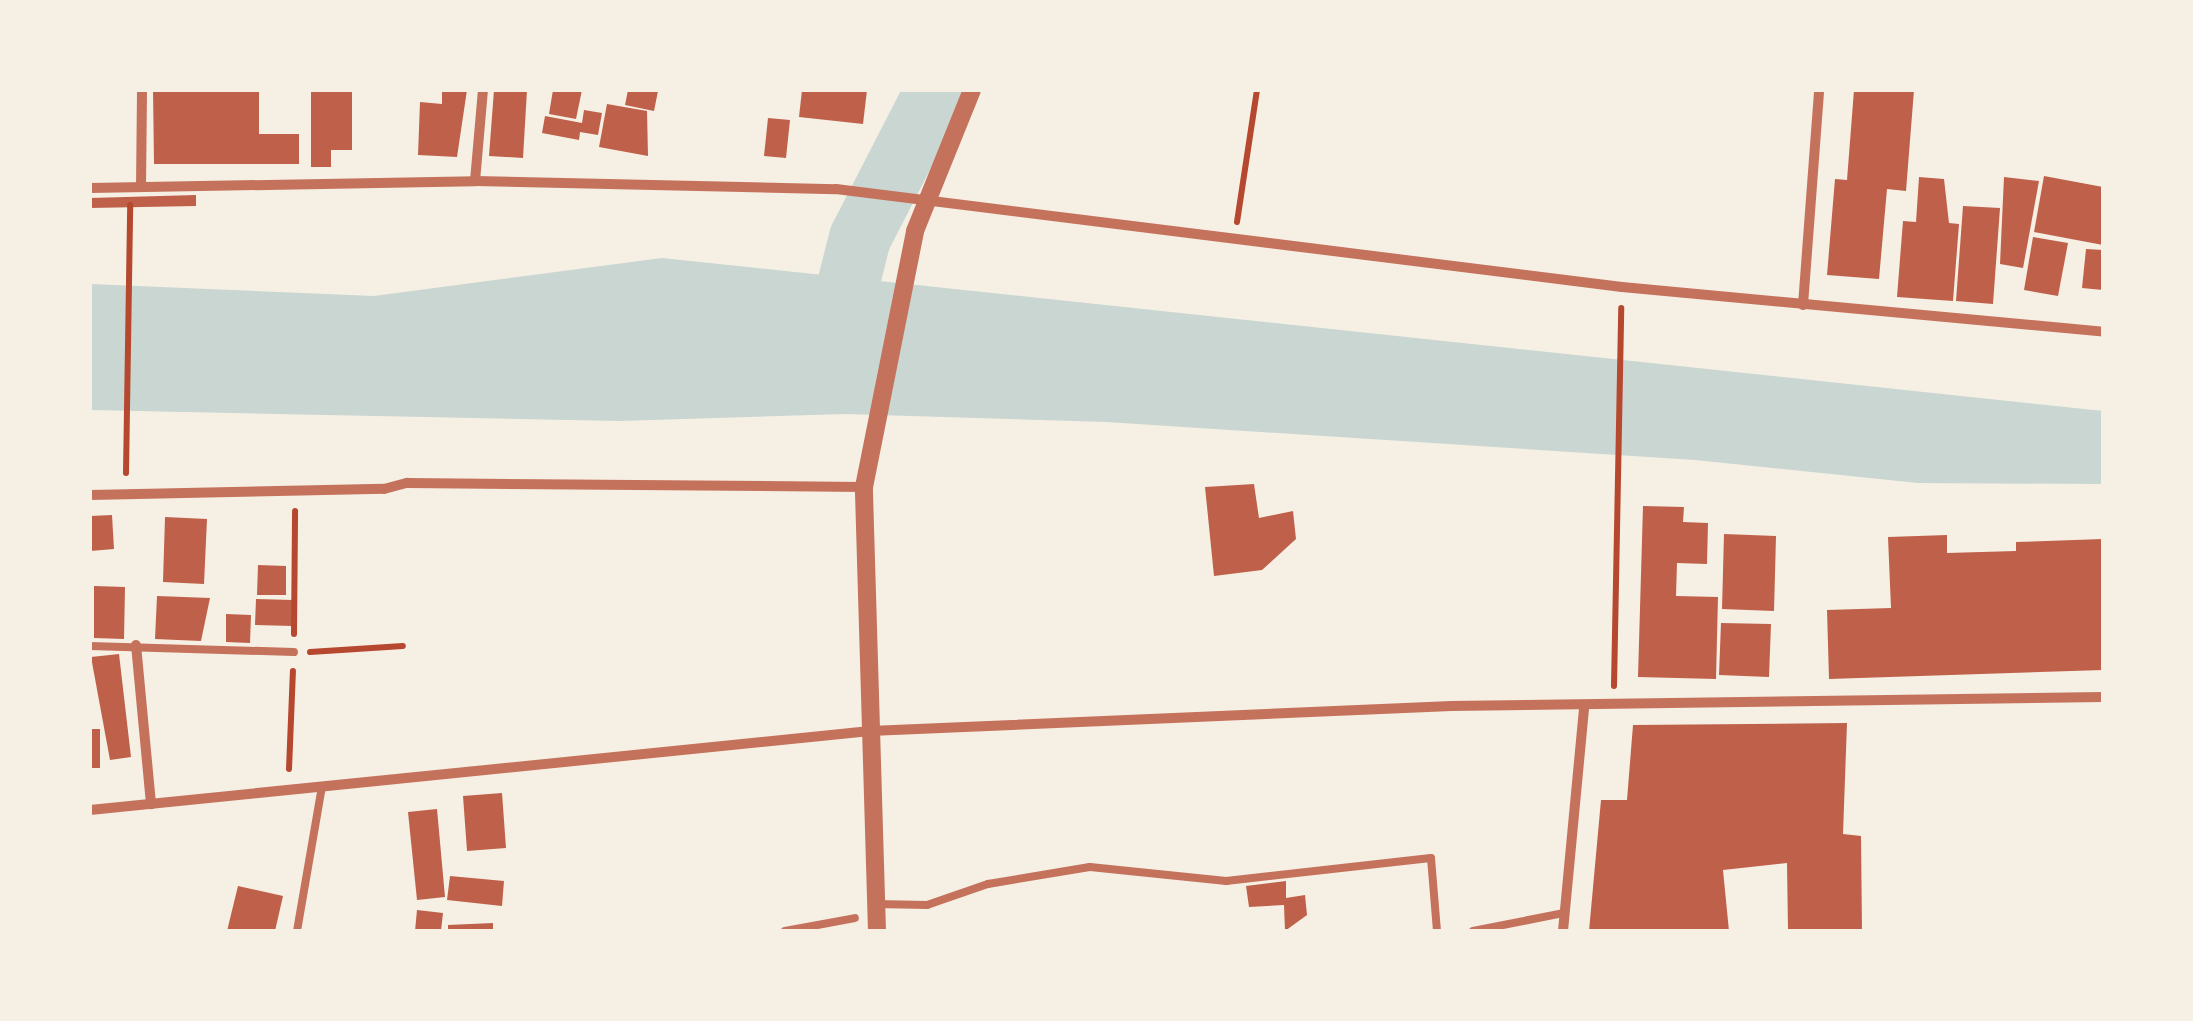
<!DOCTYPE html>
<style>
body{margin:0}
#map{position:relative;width:2193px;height:1021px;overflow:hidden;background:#f6efe4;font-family:"Noto Sans",sans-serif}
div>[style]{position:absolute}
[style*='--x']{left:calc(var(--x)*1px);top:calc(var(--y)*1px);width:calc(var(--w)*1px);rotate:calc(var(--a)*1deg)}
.water>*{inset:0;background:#c9d6d2}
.river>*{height:62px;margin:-31px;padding:0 31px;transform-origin:31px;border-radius:31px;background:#c9d6d2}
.building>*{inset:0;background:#bf614a}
.path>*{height:6px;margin:-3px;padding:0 3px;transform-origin:3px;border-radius:3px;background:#b5482f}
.service>*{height:8px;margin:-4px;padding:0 4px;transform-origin:4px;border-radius:4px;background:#c5725c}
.minor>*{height:10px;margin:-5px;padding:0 5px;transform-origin:5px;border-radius:5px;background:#c5725c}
.tertiary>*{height:18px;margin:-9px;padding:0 9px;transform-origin:9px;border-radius:9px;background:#c5725c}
span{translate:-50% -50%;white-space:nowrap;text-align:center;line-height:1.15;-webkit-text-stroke:10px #f6efe4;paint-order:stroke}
.frame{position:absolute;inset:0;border:92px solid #f6efe4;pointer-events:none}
</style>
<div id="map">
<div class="water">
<div style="clip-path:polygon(662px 258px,2103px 411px,2103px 484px,1918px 483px,1695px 460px,1107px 422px,845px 414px,619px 421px,90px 410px,90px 284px,374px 296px)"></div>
</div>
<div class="river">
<div style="--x:832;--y:348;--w:114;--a:-75.7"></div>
<div style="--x:860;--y:238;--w:166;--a:-62.8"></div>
</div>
<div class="building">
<div style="clip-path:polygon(153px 90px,259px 90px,259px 134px,299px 134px,299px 164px,154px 164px)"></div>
<div style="clip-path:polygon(311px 90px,352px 90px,352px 150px,331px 150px,331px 167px,311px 167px)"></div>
<div style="clip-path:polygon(442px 90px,467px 90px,457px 157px,418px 155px,420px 102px,442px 104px)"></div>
<div style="clip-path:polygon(494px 90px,527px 90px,523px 158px,489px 156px)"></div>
<div style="clip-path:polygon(553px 90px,582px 90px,576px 119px,549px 114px)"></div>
<div style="clip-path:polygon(628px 90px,658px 91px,654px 111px,625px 105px)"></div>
<div style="clip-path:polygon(802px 90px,867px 90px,863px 124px,799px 117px)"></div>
<div style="clip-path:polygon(1854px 90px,1914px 90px,1906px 191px,1887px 189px,1879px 279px,1827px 275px,1835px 179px,1847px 180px)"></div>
<div style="clip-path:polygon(607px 104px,647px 111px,648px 156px,599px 147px)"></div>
<div style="clip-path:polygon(584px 110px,602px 113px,598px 135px,580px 132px,579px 140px,542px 133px,545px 116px,582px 123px)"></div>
<div style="clip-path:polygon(768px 118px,790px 120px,786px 158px,764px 156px)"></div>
<div style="clip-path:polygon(2044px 176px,2103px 187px,2103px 245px,2034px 232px)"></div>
<div style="clip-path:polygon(1919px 177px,1944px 179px,1949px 223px,1959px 224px,1953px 301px,1897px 297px,1903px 221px,1916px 222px)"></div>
<div style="clip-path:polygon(2004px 177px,2039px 181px,2023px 268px,2000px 264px)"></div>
<div style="clip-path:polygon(196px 195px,196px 206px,90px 208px,90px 198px)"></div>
<div style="clip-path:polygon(1963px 206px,2000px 208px,1993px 304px,1956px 301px)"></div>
<div style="clip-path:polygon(2033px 237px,2068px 243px,2058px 296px,2024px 290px)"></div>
<div style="clip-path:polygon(2086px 249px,2103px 250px,2103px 290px,2082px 288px)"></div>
<div style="clip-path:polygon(1254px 484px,1259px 518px,1293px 511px,1296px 539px,1262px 570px,1214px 576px,1205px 487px)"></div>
<div style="clip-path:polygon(1643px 506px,1684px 507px,1683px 522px,1708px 523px,1707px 564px,1677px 563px,1676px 596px,1718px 597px,1716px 679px,1638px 677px)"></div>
<div style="clip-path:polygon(112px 515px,114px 549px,90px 551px,90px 516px)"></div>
<div style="clip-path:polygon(165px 517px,207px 519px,204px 584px,163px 582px)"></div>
<div style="clip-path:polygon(1724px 534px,1776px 536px,1774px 611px,1722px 609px)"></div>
<div style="clip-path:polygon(1947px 535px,1947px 553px,2016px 551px,2016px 542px,2103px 539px,2103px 670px,1829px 679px,1827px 610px,1891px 608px,1888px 537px)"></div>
<div style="clip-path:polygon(258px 565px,286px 566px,286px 595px,257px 595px)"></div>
<div style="clip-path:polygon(94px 586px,125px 587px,124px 639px,94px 638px)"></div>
<div style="clip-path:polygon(157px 596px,210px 598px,201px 641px,155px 639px)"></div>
<div style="clip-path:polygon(256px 599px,293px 600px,292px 626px,255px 625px)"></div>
<div style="clip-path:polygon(226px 614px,251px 615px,250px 643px,226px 642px)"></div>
<div style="clip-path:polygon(1721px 623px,1771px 624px,1769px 677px,1719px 675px)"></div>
<div style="clip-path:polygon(119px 654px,131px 757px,110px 760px,91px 657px)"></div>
<div style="clip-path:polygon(1847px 723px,1843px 834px,1861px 836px,1862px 931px,1788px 931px,1787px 863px,1723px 870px,1729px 931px,1589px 931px,1601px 800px,1627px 800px,1633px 725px)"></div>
<div style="clip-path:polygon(90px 729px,100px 729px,100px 768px,90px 768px)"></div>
<div style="clip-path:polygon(502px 793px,506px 848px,467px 851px,463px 796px)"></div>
<div style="clip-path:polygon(437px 809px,445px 897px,417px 900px,408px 812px)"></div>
<div style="clip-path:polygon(450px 876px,504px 881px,502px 906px,447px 900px)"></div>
<div style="clip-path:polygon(1286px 881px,1286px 898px,1305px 895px,1307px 915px,1285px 931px,1284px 905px,1249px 907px,1246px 886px)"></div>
<div style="clip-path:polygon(238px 886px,283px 896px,275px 931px,227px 931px)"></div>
<div style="clip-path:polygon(417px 910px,443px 913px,441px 931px,415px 931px)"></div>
<div style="clip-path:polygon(493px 923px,493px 931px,448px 931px,448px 925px)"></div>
</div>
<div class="path">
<div style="--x:1237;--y:222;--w:134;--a:-81.4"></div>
<div style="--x:126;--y:473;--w:268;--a:-89.1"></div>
<div style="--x:294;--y:634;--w:123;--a:-89.5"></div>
<div style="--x:310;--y:652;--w:93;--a:-3.7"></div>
<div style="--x:1614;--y:686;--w:378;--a:-88.9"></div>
<div style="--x:289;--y:769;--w:98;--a:-87.7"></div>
</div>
<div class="service">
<div style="--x:90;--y:646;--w:204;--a:1.7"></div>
<div style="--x:875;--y:904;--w:52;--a:1.1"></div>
<div style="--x:927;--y:905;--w:65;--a:-19"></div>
<div style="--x:988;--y:884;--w:103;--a:-9.5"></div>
<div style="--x:1090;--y:867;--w:137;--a:5.9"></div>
<div style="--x:1226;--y:881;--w:206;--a:-6.4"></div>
<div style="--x:1431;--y:858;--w:73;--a:85.3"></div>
<div style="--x:297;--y:931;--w:147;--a:-80.2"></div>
<div style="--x:785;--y:931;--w:71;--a:-10.5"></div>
<div style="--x:1473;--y:931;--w:93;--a:-11.2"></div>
</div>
<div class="minor">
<div style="--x:475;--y:181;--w:91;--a:-85"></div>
<div style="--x:141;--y:187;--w:97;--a:-89.4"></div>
<div style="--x:90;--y:188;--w:385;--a:-1"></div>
<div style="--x:475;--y:181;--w:361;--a:1.3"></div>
<div style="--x:836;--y:189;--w:792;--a:7.11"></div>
<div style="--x:1622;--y:287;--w:483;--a:5.3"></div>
<div style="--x:1803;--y:305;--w:216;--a:-85.7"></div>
<div style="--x:90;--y:495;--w:294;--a:-1.2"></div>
<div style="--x:384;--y:489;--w:24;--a:-15"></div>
<div style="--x:407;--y:483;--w:457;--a:0.5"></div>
<div style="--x:136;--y:645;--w:160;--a:84.6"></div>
<div style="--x:90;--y:810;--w:784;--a:-5.78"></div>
<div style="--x:870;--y:731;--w:582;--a:-2.46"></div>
<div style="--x:1451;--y:706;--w:652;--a:-0.79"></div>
<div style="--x:1563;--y:931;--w:225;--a:-84.6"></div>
</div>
<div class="tertiary">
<div style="--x:877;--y:931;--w:444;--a:-91.7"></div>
<div style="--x:864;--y:487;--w:261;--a:-78.7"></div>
<div style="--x:915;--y:231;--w:152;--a:-68"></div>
</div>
<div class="frame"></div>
</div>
